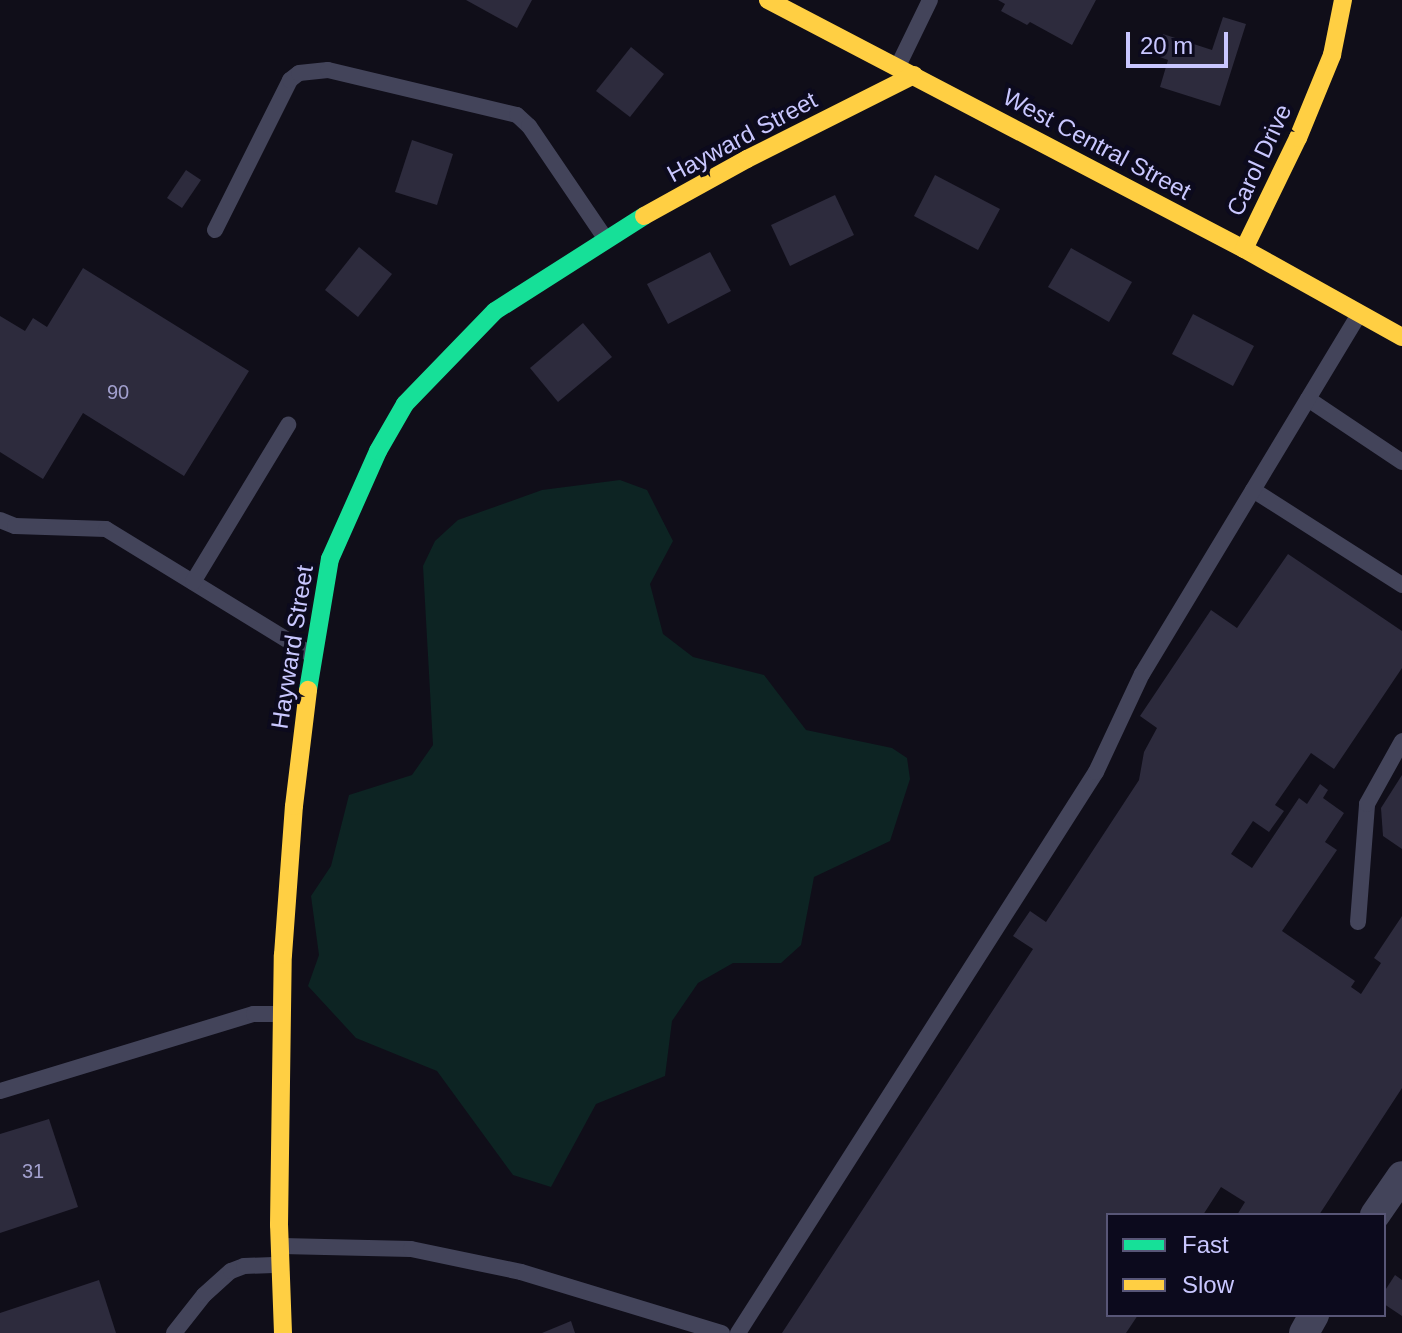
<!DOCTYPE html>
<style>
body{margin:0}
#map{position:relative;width:1402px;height:1333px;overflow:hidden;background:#100e19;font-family:Arial,sans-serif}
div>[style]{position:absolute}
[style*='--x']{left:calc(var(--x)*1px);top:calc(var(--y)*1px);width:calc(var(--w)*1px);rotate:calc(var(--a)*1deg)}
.green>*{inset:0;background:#0d2423}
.building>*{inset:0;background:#2d2b3d}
.lane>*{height:16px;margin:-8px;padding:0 8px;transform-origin:8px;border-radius:8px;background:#43445a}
.street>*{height:30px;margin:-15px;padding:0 15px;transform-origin:15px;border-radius:15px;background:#43445a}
.fast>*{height:18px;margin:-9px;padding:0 9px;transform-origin:9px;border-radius:9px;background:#16e098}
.slow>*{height:18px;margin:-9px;padding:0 9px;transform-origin:9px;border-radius:9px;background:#ffcf43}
span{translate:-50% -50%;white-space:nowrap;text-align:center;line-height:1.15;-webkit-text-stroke:8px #0c0a1d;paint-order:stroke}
.number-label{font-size:20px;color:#a2a0ce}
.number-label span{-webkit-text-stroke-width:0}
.street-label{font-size:24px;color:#c9c7ff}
.legend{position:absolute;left:1106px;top:1213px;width:280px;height:104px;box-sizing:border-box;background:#0c0a1d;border:2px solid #585677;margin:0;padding:10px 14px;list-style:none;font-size:24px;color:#c9c7ff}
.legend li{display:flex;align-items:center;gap:16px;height:40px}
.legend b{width:40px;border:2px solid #585677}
.scale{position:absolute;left:1126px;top:32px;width:102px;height:36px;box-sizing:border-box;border:4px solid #c9c7ff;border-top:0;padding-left:10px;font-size:24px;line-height:28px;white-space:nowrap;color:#c9c7ff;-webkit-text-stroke:6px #0c0a1d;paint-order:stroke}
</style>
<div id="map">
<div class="green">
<div style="clip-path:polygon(620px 480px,647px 490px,673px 541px,650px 584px,663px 634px,693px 657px,764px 675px,806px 730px,892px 748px,907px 758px,910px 779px,890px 841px,814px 877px,801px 945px,781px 963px,733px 963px,698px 983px,672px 1021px,665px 1076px,596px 1104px,551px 1187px,513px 1175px,437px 1071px,356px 1038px,308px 986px,319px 955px,311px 896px,331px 866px,349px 795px,412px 775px,433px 745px,423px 566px,435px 541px,458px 520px,542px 490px)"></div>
</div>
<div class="building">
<div style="clip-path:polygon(466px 0,532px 0,517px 28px)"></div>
<div style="clip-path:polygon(998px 0,1096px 0,1072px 45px,1030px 22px,1027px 25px,1001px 11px,1005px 4px)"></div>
<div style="clip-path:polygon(1223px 17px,1246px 24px,1220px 106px,1160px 87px,1168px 60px,1157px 56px,1163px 34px,1212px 50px)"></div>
<div style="clip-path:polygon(631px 47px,664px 74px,630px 117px,596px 91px)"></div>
<div style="clip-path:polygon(412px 140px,453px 154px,437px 205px,395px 192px)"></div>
<div style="clip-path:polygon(186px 170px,201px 180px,182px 208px,167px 198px)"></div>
<div style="clip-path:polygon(935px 175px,1000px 209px,978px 250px,914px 216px)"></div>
<div style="clip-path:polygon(835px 195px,854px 235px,790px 266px,771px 225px)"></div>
<div style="clip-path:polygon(359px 247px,392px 274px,358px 317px,325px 290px)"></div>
<div style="clip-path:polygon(1071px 248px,1132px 282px,1109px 322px,1048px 287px)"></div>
<div style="clip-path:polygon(710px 252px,731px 291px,668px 324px,647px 284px)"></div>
<div style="clip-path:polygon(83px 268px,249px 371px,184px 476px,83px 413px,43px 479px,0 452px,0 316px,25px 331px,33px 318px,47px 327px)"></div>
<div style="clip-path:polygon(1193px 314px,1254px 346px,1233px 386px,1172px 354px)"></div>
<div style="clip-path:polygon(583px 323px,612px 357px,558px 402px,530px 368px)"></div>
<div style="clip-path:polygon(1288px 554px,1402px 631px,1402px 668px,1334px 769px,1311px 753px,1275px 805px,1284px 811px,1269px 832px,1253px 821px,1231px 854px,1252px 868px,1299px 798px,1307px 804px,1320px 784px,1328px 790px,1323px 798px,1344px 813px,1325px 842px,1337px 850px,1282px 931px,1355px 981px,1351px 987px,1361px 994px,1381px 963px,1374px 958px,1402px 916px,1402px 1088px,1319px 1215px,1237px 1215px,1245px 1202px,1221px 1187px,1203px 1215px,1108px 1215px,1108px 1315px,1138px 1315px,1126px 1333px,782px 1333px,1033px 949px,1013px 936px,1030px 911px,1046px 922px,1139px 780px,1144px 752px,1157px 728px,1140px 716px,1211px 610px,1237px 628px)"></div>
<div style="clip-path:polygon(1402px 775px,1402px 849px,1383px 836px,1381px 808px)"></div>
<div style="clip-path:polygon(49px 1119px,78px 1207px,0 1233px,0 1134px)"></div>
<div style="clip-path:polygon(1395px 1275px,1402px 1280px,1402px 1316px,1384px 1304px,1384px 1292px)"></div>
<div style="clip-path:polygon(99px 1280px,116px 1333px,0 1333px,0 1313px)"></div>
<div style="clip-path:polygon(571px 1321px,575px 1333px,542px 1333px)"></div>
</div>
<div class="lane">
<div style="--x:898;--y:66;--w:73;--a:-64.1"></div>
<div style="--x:215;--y:230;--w:168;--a:-63.4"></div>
<div style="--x:290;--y:80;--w:11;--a:-38"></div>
<div style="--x:299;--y:73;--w:29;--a:-6"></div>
<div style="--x:328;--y:70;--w:194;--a:13.4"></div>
<div style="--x:517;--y:115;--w:16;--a:43"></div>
<div style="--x:529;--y:126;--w:132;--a:55.8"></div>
<div style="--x:1308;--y:399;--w:113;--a:33.8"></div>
<div style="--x:1253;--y:490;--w:177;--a:32.5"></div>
<div style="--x:0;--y:520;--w:16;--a:22"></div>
<div style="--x:15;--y:526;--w:91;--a:1.9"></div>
<div style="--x:106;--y:529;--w:241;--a:31.5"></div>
<div style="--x:193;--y:582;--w:184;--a:-58.8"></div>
<div style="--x:1358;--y:922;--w:118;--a:-85.6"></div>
<div style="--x:1367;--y:804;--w:72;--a:-60.9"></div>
<div style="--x:0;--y:1091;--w:265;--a:-16.9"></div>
<div style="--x:254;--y:1014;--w:27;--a:0"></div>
<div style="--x:282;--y:1246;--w:129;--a:1.3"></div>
<div style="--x:411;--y:1249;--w:112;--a:11.8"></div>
<div style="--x:521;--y:1272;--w:210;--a:16.9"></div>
<div style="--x:174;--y:1333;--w:48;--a:-51.7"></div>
<div style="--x:204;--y:1295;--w:36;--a:-42"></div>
<div style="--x:231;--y:1271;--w:14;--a:-21"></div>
<div style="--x:244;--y:1266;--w:36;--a:-2"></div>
<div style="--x:738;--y:1333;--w:665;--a:-57.46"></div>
<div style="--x:1096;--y:772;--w:108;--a:-64.9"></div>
<div style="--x:1142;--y:674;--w:420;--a:-58.9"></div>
</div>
<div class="street">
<div style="--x:1375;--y:1215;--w:47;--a:-55.3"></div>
<div style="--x:1304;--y:1333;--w:21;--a:-61"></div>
</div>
<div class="fast">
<div style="--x:308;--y:690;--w:133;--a:-80.5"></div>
<div style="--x:330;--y:559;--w:118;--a:-66"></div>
<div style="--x:378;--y:451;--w:54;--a:-60.1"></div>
<div style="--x:405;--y:404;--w:129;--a:-45.9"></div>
<div style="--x:495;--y:311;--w:177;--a:-32.5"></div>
</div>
<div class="slow">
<div style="--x:768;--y:0;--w:537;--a:27.61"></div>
<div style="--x:1244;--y:249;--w:181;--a:29.1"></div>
<div style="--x:644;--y:216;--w:118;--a:-29"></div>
<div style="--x:747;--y:159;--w:187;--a:-26.7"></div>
<div style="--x:1244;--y:249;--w:123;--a:-64.1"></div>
<div style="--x:1298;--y:138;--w:90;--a:-67.7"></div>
<div style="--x:1332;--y:55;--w:56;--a:-78.7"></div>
<div style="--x:283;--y:1333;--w:108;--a:-92.1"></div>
<div style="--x:279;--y:1225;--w:270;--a:-89.2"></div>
<div style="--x:283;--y:955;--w:149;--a:-85.8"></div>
<div style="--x:294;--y:806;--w:117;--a:-83.1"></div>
</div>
<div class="number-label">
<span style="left:118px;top:392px">90</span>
<span style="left:33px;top:1171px">31</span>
</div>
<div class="street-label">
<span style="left:742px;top:137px;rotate:-28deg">Hayward Street</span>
<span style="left:1097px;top:144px;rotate:28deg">West Central Street</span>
<span style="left:1259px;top:160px;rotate:-65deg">Carol Drive</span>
<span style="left:292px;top:647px;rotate:-81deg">Hayward Street</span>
</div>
<ul class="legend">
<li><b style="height:10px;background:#16e098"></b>Fast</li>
<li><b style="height:10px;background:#ffcf43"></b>Slow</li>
</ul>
<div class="scale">20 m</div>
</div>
